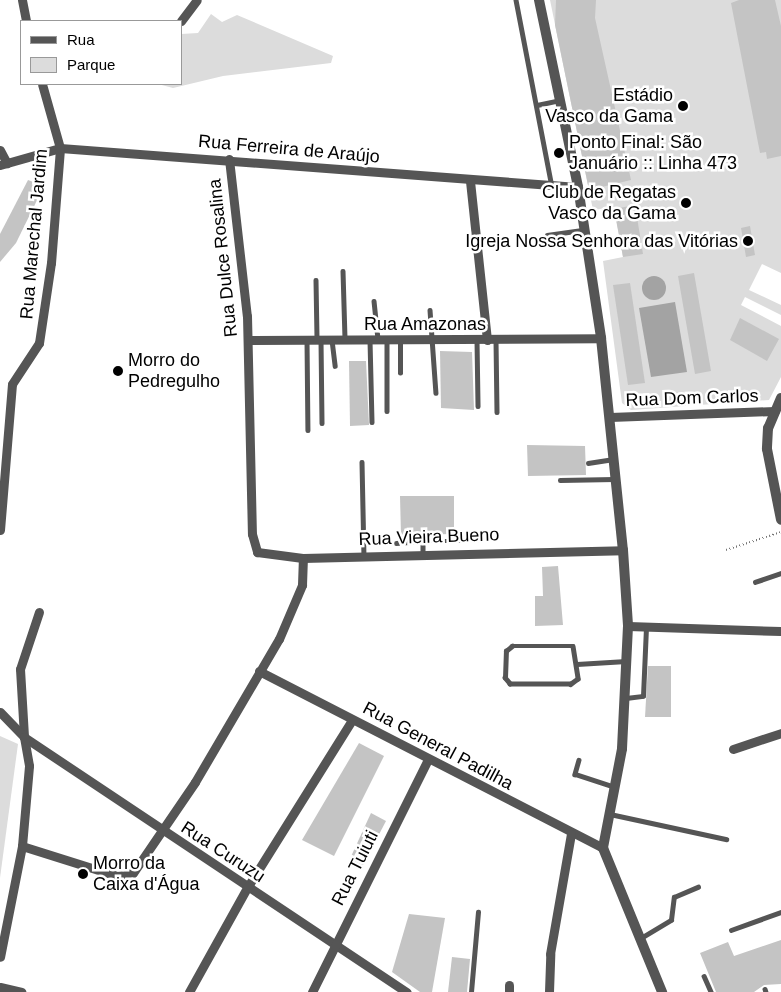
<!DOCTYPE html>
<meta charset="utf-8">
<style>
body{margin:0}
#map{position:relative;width:781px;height:992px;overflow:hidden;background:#fff;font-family:Helvetica,sans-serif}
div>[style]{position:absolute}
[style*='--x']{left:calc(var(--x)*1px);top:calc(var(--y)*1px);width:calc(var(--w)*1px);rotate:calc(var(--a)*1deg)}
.green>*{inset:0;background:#dcdcdc}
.water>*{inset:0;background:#a3a3a3}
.round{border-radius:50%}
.building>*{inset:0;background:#c4c4c4}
.path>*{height:2px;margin-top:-1px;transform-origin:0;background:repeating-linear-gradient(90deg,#777 0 1px,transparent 0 3.5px)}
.service>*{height:4.5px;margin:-2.25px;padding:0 2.25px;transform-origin:2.25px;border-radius:2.25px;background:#555}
.minor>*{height:9px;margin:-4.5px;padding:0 4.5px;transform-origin:4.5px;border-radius:4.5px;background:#555}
.tertiary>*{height:10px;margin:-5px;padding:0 5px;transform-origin:5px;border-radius:5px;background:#555}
.dots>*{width:14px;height:14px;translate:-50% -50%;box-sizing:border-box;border:2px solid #fff;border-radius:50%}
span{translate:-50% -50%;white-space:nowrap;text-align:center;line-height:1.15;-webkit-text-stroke:5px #fff;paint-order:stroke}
.poi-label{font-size:18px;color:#000}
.right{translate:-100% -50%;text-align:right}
.left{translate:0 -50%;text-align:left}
.street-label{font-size:18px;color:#000}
.legend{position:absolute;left:20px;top:20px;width:162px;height:65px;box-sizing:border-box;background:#fff;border:1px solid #999;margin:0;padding:6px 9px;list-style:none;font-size:15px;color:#000}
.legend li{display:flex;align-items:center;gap:10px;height:25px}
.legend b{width:25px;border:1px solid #999}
</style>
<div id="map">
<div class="green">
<div style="clip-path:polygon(550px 0,781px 0,781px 273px,762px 264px,749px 290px,781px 305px,781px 315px,745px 297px,741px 305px,781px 326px,781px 377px,769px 400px,631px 410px,622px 403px,603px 261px,623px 257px,614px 207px,593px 210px)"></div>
<div style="clip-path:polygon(211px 14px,222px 22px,237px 15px,333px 56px,331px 63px,223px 76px,173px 88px,158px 84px,181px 84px,181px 34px,198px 33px)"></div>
<div style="clip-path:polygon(0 736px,18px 744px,0 878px)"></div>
</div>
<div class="water">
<div class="round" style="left:642px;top:276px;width:24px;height:24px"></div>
<div style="clip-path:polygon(675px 302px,687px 372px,651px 377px,639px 308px)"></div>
</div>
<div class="building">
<div style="clip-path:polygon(556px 0,596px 0,595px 18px,631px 180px,589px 190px,555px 25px)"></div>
<div style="clip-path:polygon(739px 0,775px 0,781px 26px,781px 156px,767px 159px,766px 152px,760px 153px,731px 3px)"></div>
<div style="clip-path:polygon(28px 180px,44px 186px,16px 243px,0 262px,0 234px)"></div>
<div style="clip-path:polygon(635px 205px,643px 254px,623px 257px,614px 209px)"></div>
<div style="clip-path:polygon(750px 226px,755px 255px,746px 257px,741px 228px)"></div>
<div style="clip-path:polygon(694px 273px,711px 371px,695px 374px,678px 276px)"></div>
<div style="clip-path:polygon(630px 283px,645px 383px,628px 385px,613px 285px)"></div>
<div style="clip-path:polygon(740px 318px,779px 339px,767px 361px,730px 340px)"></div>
<div style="clip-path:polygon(440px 351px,472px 352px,474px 410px,441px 408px)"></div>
<div style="clip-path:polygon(349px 361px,366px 361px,369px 425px,350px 426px)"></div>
<div style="clip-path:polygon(527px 445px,585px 446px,586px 475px,528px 476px)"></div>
<div style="clip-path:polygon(400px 496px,454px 496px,454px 534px,401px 535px)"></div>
<div style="clip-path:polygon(558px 566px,563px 625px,535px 626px,535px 596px,543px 596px,542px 567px)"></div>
<div style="clip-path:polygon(648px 666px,671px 666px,671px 717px,645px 717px)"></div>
<div style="clip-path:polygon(359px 743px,384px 756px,334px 856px,302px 840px)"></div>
<div style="clip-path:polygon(371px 813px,386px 821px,361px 869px,348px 863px)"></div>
<div style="clip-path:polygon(409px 914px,445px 918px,432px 992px,420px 992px,392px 972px)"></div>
<div style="clip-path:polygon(781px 940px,781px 984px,764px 985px,754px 992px,716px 992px,700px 953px,728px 942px,734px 956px)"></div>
<div style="clip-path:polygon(452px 957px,470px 959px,467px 992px,448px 992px)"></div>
</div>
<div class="path">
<div style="--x:726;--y:550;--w:58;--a:-18.1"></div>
</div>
<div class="service">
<div style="--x:516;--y:0;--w:190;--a:79.1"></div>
<div style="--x:537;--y:105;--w:24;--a:-12"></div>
<div style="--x:547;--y:235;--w:37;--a:-8"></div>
<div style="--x:343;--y:271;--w:68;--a:88.3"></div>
<div style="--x:316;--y:280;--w:59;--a:89"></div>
<div style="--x:374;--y:301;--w:38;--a:84"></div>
<div style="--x:430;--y:310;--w:83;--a:85.9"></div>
<div style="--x:307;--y:340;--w:90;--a:89.4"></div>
<div style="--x:321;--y:340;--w:83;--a:89.3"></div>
<div style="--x:332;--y:340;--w:26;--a:83"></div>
<div style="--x:370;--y:340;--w:82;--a:88.6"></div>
<div style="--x:387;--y:340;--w:71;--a:90"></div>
<div style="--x:477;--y:340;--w:66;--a:89.1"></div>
<div style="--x:496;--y:340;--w:72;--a:89.2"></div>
<div style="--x:400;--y:373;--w:33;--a:-90"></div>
<div style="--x:362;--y:462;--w:93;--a:88.8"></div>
<div style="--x:588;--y:463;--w:24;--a:-9"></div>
<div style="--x:560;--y:480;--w:54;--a:-1.1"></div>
<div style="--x:423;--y:541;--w:54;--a:0"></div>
<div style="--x:396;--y:543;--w:27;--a:-4"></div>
<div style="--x:423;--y:541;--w:12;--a:90"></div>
<div style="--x:755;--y:582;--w:28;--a:-19"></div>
<div style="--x:512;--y:646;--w:61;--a:0"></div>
<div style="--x:573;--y:646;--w:33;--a:81"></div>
<div style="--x:578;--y:679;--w:9;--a:144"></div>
<div style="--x:571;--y:684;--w:61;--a:180"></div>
<div style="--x:510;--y:684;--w:8;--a:-130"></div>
<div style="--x:505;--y:678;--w:27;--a:-88"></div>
<div style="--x:506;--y:651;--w:8;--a:-40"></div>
<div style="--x:577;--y:664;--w:49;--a:-3.5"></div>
<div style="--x:626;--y:698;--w:17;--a:-7"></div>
<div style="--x:643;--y:696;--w:69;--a:-87.5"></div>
<div style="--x:579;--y:760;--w:15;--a:106"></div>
<div style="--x:575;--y:774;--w:42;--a:18"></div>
<div style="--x:610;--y:814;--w:119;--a:12.2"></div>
<div style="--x:731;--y:930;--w:53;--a:-19.8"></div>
<div style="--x:641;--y:938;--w:35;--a:-31"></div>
<div style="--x:671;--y:920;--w:23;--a:-83"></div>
<div style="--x:674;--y:897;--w:26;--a:-23"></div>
<div style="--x:704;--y:976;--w:17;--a:66"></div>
<div style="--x:765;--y:989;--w:3;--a:72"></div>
<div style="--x:471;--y:992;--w:80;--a:-85"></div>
</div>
<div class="minor">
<div style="--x:22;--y:0;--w:21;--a:79"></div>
<div style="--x:181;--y:21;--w:26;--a:-53"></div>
<div style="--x:0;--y:150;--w:15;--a:62"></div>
<div style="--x:229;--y:159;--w:158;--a:83.5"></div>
<div style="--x:247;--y:316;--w:218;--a:88.7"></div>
<div style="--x:252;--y:534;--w:19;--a:74"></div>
<div style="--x:257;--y:552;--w:46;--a:7.4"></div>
<div style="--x:303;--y:558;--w:320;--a:-1.4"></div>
<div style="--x:0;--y:165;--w:62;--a:-15.8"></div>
<div style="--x:60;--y:148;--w:519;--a:4.31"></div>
<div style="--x:470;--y:181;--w:160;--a:83.9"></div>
<div style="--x:248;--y:340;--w:353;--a:-0.3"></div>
<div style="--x:610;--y:417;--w:165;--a:-2.1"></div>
<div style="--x:0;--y:530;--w:146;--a:-85.3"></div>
<div style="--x:12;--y:384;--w:49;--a:-56.6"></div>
<div style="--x:39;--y:343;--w:81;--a:-81.5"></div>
<div style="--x:51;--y:263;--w:115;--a:-85.5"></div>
<div style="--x:60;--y:148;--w:66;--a:-105.7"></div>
<div style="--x:39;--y:612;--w:60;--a:108.4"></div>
<div style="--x:20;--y:669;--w:68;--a:86.6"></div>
<div style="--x:24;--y:737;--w:460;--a:33.7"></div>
<div style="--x:628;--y:626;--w:153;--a:1.9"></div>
<div style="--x:259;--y:671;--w:387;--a:27.2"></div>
<div style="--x:0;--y:712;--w:35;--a:46"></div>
<div style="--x:24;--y:737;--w:29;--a:80"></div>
<div style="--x:29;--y:766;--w:80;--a:95"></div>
<div style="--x:22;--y:846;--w:113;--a:101.2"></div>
<div style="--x:733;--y:749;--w:51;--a:-18.4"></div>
<div style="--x:22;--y:846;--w:100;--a:17.5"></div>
<div style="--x:117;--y:876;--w:16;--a:-11"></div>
<div style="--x:133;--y:873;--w:110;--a:-55.7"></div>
<div style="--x:195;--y:782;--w:166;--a:-59.6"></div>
<div style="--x:279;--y:639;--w:59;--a:-66.9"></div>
<div style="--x:302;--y:585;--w:27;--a:-88"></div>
<div style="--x:509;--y:985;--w:7;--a:90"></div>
<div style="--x:0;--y:987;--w:22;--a:13"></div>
<div style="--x:189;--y:992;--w:119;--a:-60.9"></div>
<div style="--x:247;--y:888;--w:198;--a:-58"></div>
<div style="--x:312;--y:992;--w:260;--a:-63.5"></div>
<div style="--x:549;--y:992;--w:38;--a:-88"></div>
<div style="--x:550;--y:954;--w:122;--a:-80.1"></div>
</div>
<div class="tertiary">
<div style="--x:539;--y:0;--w:191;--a:78.2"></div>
<div style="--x:578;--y:187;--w:153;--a:81.3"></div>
<div style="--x:601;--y:338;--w:213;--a:84.1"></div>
<div style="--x:623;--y:550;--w:76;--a:86.2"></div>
<div style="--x:628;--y:626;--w:123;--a:92.8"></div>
<div style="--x:622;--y:749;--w:101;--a:100.9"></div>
<div style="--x:603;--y:848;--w:156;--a:67.7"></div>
<div style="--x:781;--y:398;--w:33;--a:113"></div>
<div style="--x:768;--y:428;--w:21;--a:93"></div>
<div style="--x:767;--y:449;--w:72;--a:78.8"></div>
</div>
<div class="dots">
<div style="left:683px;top:106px;background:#000"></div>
<div style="left:559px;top:153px;background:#000"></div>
<div style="left:686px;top:203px;background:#000"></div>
<div style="left:748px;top:241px;background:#000"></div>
<div style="left:118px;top:371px;background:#000"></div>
<div style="left:83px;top:874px;background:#000"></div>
</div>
<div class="poi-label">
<span class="right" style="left:673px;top:106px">Estádio<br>Vasco da Gama</span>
<span class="left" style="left:569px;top:153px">Ponto Final: São<br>Januário :: Linha 473</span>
<span class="right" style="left:676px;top:203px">Club de Regatas<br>Vasco da Gama</span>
<span class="right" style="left:738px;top:241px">Igreja Nossa Senhora das Vitórias</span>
<span class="left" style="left:128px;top:371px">Morro do<br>Pedregulho</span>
<span class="left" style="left:93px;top:874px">Morro da<br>Caixa d'Água</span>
</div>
<div class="street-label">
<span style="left:289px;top:149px;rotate:5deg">Rua Ferreira de Araújo</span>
<span style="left:34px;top:234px;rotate:-85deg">Rua Marechal Jardim</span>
<span style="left:223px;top:258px;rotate:-96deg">Rua Dulce Rosalina</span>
<span style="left:425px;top:324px">Rua Amazonas</span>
<span style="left:692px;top:398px;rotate:-2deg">Rua Dom Carlos</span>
<span style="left:429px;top:537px;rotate:-2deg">Rua Vieira Bueno</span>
<span style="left:438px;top:746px;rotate:28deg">Rua General Padilha</span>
<span style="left:223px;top:852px;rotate:33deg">Rua Curuzu</span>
<span style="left:355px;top:868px;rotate:-63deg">Rua Tuiuti</span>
</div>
<ul class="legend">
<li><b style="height:6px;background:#555"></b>Rua</li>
<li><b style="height:14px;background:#dcdcdc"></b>Parque</li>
</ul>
</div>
